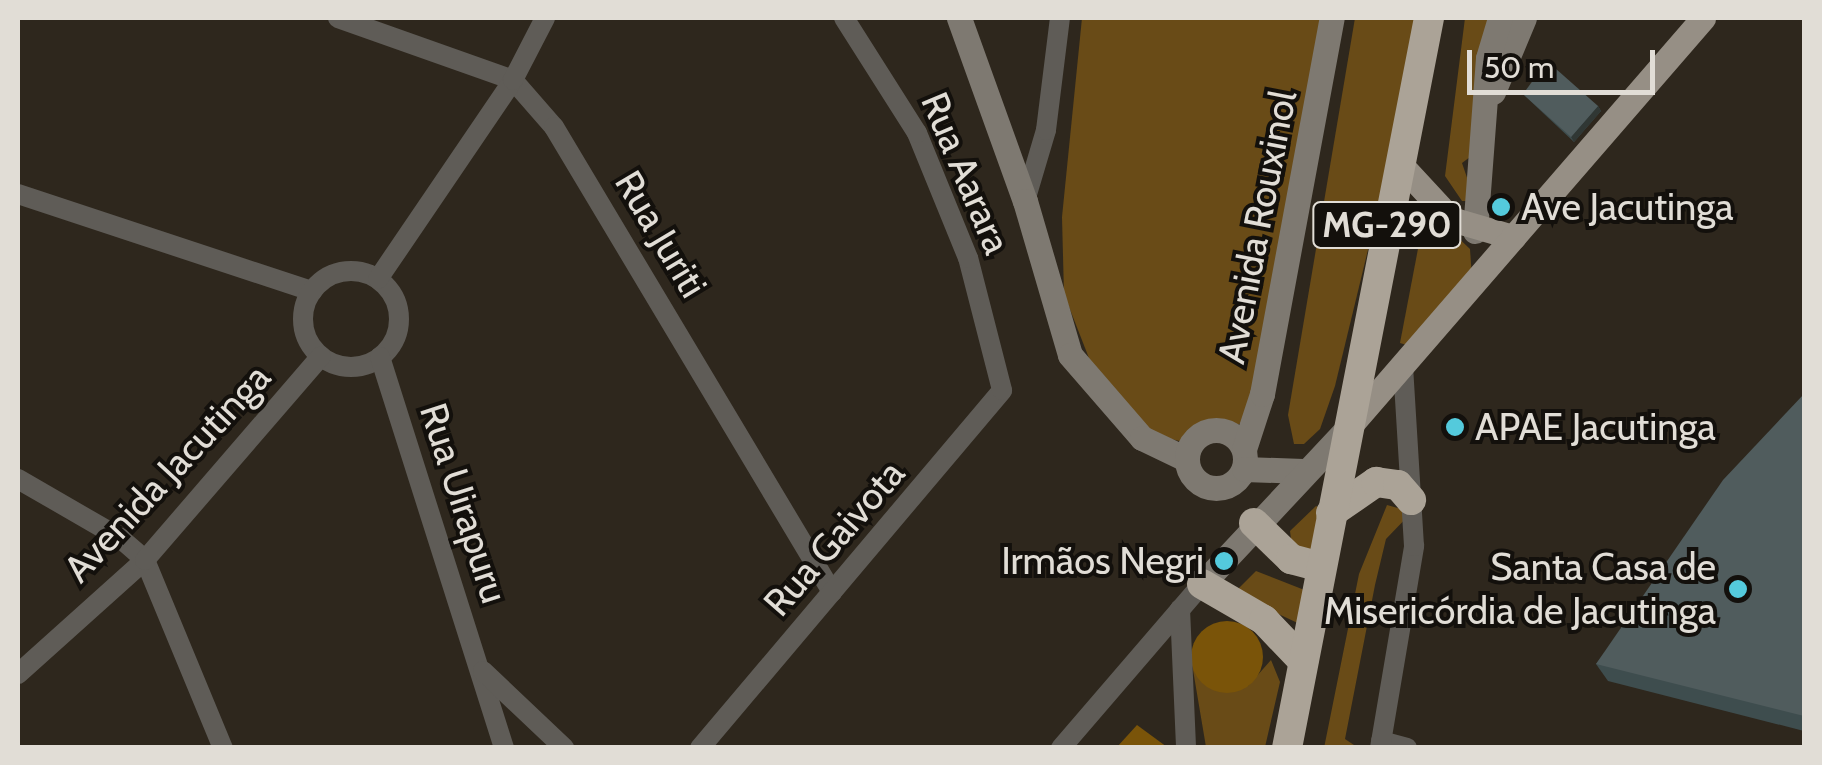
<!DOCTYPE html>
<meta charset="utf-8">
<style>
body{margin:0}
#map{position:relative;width:1822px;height:765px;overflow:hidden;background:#2e271d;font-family:Cabin,sans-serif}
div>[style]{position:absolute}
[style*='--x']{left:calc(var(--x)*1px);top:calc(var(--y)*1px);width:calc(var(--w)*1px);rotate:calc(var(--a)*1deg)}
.green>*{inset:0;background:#694b17}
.forest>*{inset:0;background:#7a5409}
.round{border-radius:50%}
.street>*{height:20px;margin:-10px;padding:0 10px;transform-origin:10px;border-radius:10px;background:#5f5c57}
.street>.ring{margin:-10px;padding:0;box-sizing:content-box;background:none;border:20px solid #5f5c57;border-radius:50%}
.secondary>*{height:25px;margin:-12.5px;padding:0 12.5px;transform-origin:12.5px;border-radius:12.5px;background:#7e7971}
.secondary>.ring{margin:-12.5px;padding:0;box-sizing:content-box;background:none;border:25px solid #7e7971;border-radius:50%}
.primary>*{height:25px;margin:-12.5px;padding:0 12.5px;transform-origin:12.5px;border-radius:12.5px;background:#968f85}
.highway>*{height:30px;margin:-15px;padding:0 15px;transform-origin:15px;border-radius:15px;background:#aba397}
.wall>*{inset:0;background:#3e4d4e}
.shaded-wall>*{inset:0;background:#303734}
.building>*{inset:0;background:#505c5d}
.dots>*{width:28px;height:28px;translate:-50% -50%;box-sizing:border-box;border:5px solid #13100c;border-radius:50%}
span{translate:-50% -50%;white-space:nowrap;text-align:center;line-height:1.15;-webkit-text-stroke:8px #13100c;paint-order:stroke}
.shield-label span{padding:2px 8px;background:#13100c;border:2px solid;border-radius:8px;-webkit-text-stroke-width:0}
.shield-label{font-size:35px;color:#e1ddd6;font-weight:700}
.street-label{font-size:38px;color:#e1ddd6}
.poi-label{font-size:38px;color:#e1ddd6}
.left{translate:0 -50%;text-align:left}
.right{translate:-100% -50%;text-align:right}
.frame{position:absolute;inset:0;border:20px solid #e1ddd6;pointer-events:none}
.scale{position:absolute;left:1467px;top:50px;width:188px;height:45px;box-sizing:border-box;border:5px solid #e1ddd6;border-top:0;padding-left:12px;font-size:30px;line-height:35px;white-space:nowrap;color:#e1ddd6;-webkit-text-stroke:8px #13100c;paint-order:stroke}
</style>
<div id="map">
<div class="green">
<div style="clip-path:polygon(1082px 18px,1322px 18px,1247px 420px,1211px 438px,1192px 444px,1154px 435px,1094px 371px,1064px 294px,1062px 217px)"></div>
<div style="clip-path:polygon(1355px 18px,1417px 18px,1404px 101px,1335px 386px,1320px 429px,1304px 444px,1294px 444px,1288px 415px)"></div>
<div style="clip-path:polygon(1465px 18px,1494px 18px,1478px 151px,1462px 163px,1475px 201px,1462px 201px,1445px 176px)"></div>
<div style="clip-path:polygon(1426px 207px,1470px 249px,1472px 278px,1410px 346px,1400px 343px)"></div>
<div style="clip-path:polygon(1387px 505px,1412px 512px,1386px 539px,1375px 585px,1345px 739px,1357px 747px,1324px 748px,1359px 574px)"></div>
<div style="clip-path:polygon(1316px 506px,1324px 510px,1315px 558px,1292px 547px,1290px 531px)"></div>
<div style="clip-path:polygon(1256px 571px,1307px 591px,1304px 626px,1234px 593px)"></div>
<div style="clip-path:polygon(1271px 660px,1280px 682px,1265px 747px,1206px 747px,1192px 664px,1248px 686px)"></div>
</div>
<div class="forest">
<div class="round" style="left:1191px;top:621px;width:72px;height:72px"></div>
<div style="clip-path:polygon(1137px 725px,1167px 747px,1117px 747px)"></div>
</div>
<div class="street">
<div style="--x:338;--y:18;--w:186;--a:19.5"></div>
<div style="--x:513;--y:80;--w:62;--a:48.9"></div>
<div style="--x:554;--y:127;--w:542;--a:59.13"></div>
<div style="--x:18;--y:194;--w:310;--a:18.3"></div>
<div style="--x:1025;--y:201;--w:74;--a:-73.5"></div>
<div style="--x:1046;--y:130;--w:113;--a:-82.9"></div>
<div class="ring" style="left:303px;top:271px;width:76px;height:76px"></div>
<div style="--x:378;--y:279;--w:240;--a:-55.8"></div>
<div style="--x:513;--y:80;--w:70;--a:-62.7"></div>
<div style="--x:380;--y:357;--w:410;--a:72.4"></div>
<div style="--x:18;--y:479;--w:118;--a:30"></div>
<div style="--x:120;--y:538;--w:33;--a:41"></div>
<div style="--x:145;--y:560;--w:204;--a:67.5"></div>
<div style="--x:1180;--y:609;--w:139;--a:87.5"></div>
<div style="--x:483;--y:671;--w:112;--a:43.5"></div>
<div style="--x:18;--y:674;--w:171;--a:-41.9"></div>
<div style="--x:145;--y:560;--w:269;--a:-49.2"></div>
<div style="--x:1381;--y:741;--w:27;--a:15"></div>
<div style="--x:700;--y:748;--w:468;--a:-49.8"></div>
<div style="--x:1002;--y:390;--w:136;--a:-104.4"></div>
<div style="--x:968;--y:258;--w:135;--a:-112.2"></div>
<div style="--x:917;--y:133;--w:136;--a:-122.4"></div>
<div style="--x:1061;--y:748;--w:216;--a:-49.3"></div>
<div style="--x:1380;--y:748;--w:205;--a:-80.4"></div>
<div style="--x:1414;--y:546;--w:181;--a:-93.5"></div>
</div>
<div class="secondary">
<div style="--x:959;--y:18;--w:195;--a:70.2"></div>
<div style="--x:1025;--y:201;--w:160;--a:73.7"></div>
<div style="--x:1070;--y:355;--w:110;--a:49.1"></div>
<div style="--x:1142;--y:438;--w:49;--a:25.5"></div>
<div style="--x:1493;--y:92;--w:80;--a:-67.3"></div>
<div style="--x:1475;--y:231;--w:173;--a:-85.7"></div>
<div style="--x:1488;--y:58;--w:42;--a:-73.3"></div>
<div class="ring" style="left:1187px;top:430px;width:33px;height:33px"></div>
<div style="--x:1244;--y:449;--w:58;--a:-71.9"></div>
<div style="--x:1262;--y:394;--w:382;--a:-79.5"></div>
<div style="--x:1244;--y:469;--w:59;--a:1.9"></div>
<div style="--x:1202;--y:584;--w:208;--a:-46.9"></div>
</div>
<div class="primary">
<div style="--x:1400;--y:164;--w:75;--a:47.2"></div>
<div style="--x:1451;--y:219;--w:65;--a:16.2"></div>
<div style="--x:1347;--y:429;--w:544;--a:-49.1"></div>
</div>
<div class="highway">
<div style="--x:1331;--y:513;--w:55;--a:-34.6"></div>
<div style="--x:1376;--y:482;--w:22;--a:8"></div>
<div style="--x:1398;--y:485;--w:20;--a:49"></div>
<div style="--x:1254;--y:523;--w:52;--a:44.2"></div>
<div style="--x:1291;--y:559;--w:31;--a:15"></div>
<div style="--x:1202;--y:584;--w:72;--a:30.1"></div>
<div style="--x:1264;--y:620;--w:57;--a:46.4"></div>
<div style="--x:1287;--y:748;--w:744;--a:-78.99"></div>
</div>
<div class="wall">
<div style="clip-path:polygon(1523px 94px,1598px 106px,1601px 111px,1574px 142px)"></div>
<div style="clip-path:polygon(1804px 394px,1804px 731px,1608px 681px,1596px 664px)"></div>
</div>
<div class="shaded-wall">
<div style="clip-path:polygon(1598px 106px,1601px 111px,1574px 142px,1571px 137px)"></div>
</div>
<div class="building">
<div style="clip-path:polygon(1547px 61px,1598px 106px,1571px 137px,1523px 94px)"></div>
<div style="clip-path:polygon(1804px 394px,1804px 716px,1596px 664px,1723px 480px)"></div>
</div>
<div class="dots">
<div style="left:1501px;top:207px;background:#54cadc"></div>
<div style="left:1455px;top:427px;background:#54cadc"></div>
<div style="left:1224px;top:561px;background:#54cadc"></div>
<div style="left:1738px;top:589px;background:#54cadc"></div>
</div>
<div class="shield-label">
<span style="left:1387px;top:225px">MG-290</span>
</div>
<div class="street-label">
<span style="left:966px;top:173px;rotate:67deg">Rua Aarara</span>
<span style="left:1257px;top:227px;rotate:-79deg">Avenida Rouxinol</span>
<span style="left:661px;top:234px;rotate:59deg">Rua Juriti</span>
<span style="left:167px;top:473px;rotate:-47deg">Avenida Jacutinga</span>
<span style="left:464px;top:503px;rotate:72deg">Rua Uirapuru</span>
<span style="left:834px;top:538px;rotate:-49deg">Rua Gaivota</span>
</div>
<div class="poi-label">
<span class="left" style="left:1521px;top:207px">Ave Jacutinga</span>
<span class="left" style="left:1475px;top:427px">APAE Jacutinga</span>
<span class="right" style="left:1204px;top:561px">Irmãos Negri</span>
<span class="right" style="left:1716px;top:589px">Santa Casa de<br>Misericórdia de Jacutinga</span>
</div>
<div class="frame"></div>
<div class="scale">50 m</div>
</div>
